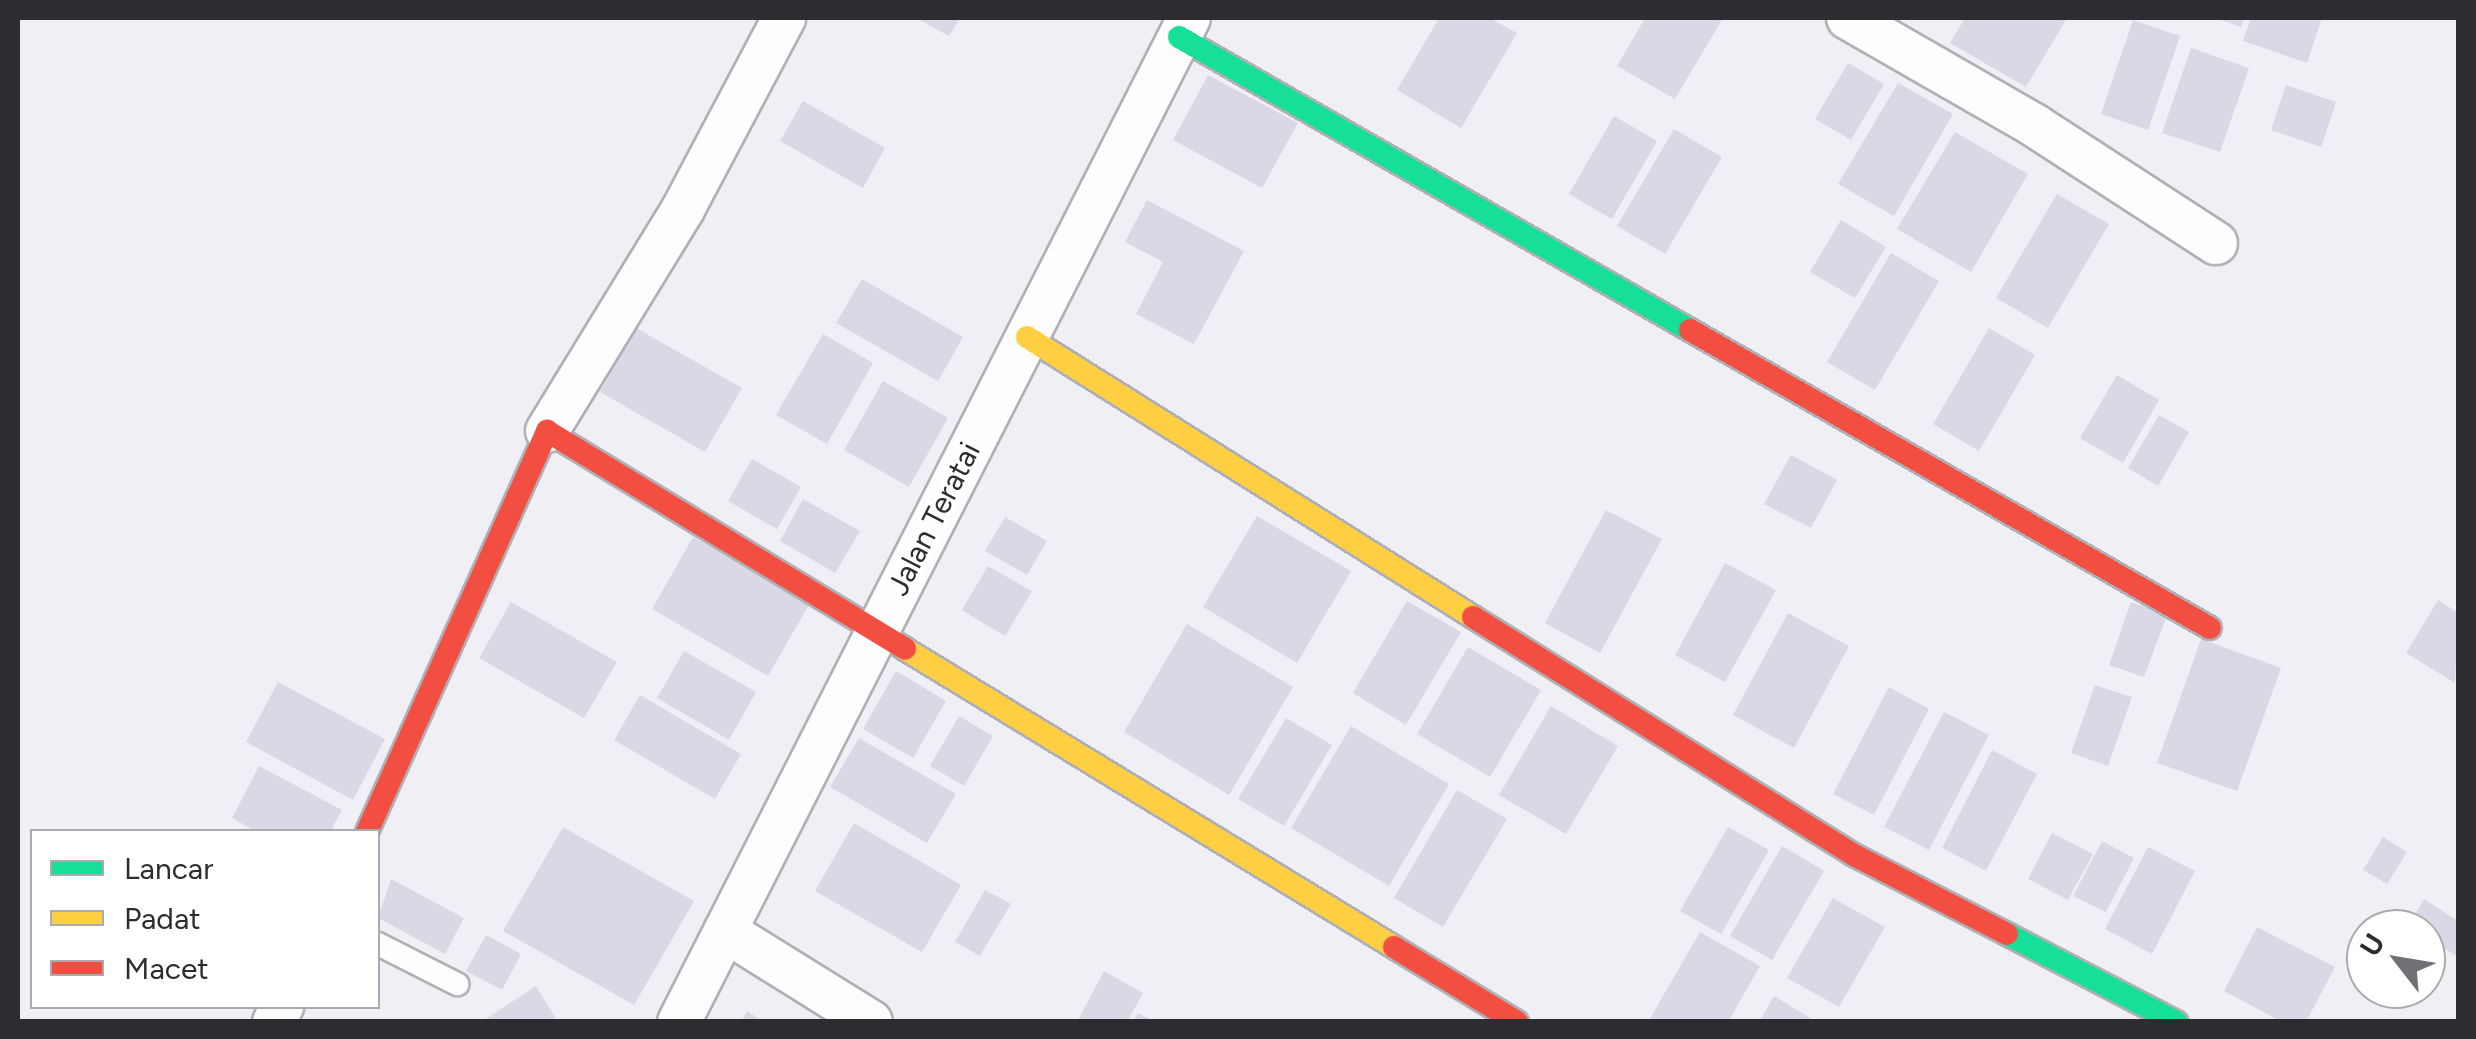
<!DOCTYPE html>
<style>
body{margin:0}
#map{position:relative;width:2476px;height:1039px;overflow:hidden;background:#f0eff5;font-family:Figtree,sans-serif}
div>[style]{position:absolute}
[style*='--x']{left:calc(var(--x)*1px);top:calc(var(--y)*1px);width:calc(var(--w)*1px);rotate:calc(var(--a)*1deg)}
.building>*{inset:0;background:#dad8e4}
.roads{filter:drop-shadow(2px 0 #b0b0b4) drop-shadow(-2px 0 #b0b0b4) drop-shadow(0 2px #b0b0b4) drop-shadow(0 -2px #b0b0b4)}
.lane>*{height:22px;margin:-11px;padding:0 11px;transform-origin:11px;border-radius:11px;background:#fdfdfe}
.street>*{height:42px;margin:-21px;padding:0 21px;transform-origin:21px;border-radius:21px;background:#fdfdfe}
.fast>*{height:22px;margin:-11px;padding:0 11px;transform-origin:11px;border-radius:11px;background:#16e098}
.slow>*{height:22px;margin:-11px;padding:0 11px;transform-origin:11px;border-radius:11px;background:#ffcf43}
.jam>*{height:22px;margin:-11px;padding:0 11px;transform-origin:11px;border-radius:11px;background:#f24e42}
span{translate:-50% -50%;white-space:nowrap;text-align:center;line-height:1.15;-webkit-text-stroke:9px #fff;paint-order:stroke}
.street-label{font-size:30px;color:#2d2c30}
.frame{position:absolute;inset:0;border:20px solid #2d2c30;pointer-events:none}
.legend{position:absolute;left:30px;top:829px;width:350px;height:180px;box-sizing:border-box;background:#fff;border:2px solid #ababac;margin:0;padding:12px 18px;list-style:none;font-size:30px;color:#2d2c30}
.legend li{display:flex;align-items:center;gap:20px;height:50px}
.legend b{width:50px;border:2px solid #ababac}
.north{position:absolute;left:2346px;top:909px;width:100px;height:100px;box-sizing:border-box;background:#fff;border:2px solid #ababac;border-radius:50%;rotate:301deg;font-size:28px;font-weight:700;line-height:40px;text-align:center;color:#2d2c30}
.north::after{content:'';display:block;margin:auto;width:35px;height:45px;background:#717075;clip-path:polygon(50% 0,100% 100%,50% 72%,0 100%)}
</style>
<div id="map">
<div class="building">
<div style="clip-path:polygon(916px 18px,960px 18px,949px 36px)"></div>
<div style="clip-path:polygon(1439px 18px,1489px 18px,1517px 33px,1461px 128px,1397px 90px)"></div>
<div style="clip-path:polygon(1645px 18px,1723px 18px,1675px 99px,1617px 66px)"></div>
<div style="clip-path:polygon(1965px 18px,2067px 18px,2026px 87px,1950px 43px)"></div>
<div style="clip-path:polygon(2215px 18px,2245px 18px,2241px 27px)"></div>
<div style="clip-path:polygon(2251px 18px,2322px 18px,2307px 63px,2243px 41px)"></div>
<div style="clip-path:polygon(2133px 20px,2180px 36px,2148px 130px,2101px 114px)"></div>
<div style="clip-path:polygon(2191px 48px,2249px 68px,2220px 152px,2162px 133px)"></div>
<div style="clip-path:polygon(1848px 63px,1884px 84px,1851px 140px,1815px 119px)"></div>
<div style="clip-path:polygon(1208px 75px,1298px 123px,1262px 188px,1173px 140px)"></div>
<div style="clip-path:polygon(1898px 83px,1953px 114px,1894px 216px,1838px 184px)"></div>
<div style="clip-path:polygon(2286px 85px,2336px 102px,2321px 147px,2271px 130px)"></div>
<div style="clip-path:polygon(803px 101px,885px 148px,863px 188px,780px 141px)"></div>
<div style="clip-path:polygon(1614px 116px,1657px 141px,1612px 219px,1569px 194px)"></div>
<div style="clip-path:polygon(1674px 129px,1722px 157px,1665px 254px,1617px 226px)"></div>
<div style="clip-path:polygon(1955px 132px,2028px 174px,1971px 272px,1897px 229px)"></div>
<div style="clip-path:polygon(2057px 194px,2109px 224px,2048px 328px,1996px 298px)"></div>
<div style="clip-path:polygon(1147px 200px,1244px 251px,1194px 344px,1136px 314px,1163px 262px,1125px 242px)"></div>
<div style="clip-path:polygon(1841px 220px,1886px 247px,1855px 298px,1810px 272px)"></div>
<div style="clip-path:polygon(1891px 253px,1939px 281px,1875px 390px,1827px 362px)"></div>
<div style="clip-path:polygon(862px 279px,963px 337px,938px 381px,836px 323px)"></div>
<div style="clip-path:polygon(636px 328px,742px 388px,705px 452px,600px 392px)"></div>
<div style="clip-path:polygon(1989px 328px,2035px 355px,1979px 451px,1933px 424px)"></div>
<div style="clip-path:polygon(823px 334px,873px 363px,827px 444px,776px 415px)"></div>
<div style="clip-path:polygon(2117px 375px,2159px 400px,2123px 463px,2080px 438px)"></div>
<div style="clip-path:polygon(883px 381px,948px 418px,909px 487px,844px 450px)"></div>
<div style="clip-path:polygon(2159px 415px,2189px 432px,2158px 486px,2128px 468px)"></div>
<div style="clip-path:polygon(1791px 455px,1837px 480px,1811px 528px,1764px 504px)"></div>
<div style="clip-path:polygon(752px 459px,801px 487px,777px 529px,728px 501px)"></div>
<div style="clip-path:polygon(803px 499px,860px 531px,835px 573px,780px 541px)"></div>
<div style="clip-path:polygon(1606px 510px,1662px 539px,1600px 653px,1545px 623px)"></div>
<div style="clip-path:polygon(1257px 516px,1351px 571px,1297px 663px,1203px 607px)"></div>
<div style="clip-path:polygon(1005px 517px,1047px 541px,1027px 575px,985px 551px)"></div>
<div style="clip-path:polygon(693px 537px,810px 603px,768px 676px,652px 609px)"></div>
<div style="clip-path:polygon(1725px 563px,1776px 590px,1725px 682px,1675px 655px)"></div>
<div style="clip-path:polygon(988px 566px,1032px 591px,1005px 636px,962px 610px)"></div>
<div style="clip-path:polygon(2438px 600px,2458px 613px,2455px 683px,2406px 653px)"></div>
<div style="clip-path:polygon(1407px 601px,1461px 632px,1406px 725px,1353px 693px)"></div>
<div style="clip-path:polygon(511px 602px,617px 662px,584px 718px,479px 658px)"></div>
<div style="clip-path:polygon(2131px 602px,2167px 615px,2144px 677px,2109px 665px)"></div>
<div style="clip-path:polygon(1788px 613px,1849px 646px,1794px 748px,1733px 715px)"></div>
<div style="clip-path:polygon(1187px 624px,1293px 687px,1229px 795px,1124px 732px)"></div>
<div style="clip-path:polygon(2201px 639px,2281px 668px,2237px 791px,2157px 763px)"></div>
<div style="clip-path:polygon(1468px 647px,1541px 690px,1490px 777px,1417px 734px)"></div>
<div style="clip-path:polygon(684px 651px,756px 692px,729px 740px,657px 698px)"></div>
<div style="clip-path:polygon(896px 671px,946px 701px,913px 758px,863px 729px)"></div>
<div style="clip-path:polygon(278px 682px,385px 739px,353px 800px,246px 742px)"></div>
<div style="clip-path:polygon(2095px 685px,2132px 697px,2108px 766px,2071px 753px)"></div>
<div style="clip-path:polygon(1889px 687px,1929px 709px,1874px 815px,1833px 794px)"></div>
<div style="clip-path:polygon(640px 695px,741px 754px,715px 799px,614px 740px)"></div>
<div style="clip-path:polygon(1551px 706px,1618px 746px,1566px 834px,1499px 795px)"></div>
<div style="clip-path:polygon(1944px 712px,1989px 735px,1929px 850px,1884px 827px)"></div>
<div style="clip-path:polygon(959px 716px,993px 736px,964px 786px,930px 766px)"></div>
<div style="clip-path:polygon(1286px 718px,1332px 745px,1284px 826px,1238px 799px)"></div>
<div style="clip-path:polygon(1351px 726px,1449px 784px,1389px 886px,1291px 828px)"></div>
<div style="clip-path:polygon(859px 738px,956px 794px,927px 843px,830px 787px)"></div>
<div style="clip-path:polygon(1992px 750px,2037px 774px,1986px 871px,1942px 848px)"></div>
<div style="clip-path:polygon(259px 766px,342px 810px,330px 832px,257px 832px,232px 818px)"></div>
<div style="clip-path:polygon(1457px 790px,1507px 819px,1443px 927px,1394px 898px)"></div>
<div style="clip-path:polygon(854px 823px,961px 885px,922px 952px,815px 891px)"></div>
<div style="clip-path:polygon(563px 827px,694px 901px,634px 1005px,503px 931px)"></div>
<div style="clip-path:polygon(1728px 827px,1769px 850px,1721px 934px,1680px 911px)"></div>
<div style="clip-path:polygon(2052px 833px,2093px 854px,2068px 900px,2028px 879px)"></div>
<div style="clip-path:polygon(2383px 837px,2407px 852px,2387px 884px,2363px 870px)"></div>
<div style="clip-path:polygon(2102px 841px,2134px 858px,2106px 912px,2073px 896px)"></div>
<div style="clip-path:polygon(1782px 846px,1824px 871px,1772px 960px,1730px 936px)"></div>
<div style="clip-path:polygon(2148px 847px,2195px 871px,2152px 954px,2105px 929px)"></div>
<div style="clip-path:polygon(391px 879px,464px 918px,445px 954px,378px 918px)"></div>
<div style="clip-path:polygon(985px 890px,1011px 904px,980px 956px,955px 942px)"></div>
<div style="clip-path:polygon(1833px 898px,1885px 927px,1839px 1007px,1787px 978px)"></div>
<div style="clip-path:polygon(2424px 899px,2458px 921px,2458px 957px,2426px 937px,2426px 929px,2408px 926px)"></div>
<div style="clip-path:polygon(2257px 927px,2335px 967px,2306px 1022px,2282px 1022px,2224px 991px)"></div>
<div style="clip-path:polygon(1700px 932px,1760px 966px,1728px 1022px,1648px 1022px)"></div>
<div style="clip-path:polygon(486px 935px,521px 954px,502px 990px,466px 971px)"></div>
<div style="clip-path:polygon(1104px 971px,1143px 993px,1127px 1022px,1077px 1022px)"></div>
<div style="clip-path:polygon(536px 986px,558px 1022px,481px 1022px)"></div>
<div style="clip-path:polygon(1774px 996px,1817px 1022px,1759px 1022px)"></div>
<div style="clip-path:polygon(747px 1011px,764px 1022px,741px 1022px)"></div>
<div style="clip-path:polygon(1138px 1013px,1155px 1022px,1133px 1022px)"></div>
</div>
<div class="roads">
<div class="lane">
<div style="--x:378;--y:944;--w:89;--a:26.9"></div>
</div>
<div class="street">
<div style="--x:1848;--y:18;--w:215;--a:29.9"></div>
<div style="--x:2034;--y:125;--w:217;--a:33"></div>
<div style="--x:547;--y:431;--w:260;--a:-58.5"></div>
<div style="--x:683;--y:209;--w:216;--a:-62.1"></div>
<div style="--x:725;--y:931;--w:172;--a:31.9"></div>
<div style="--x:274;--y:1022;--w:18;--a:-63"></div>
<div style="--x:679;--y:1022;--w:1126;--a:-63.07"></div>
</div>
<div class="fast">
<div style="--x:1179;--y:37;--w:589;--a:29.83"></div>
<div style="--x:2007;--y:934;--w:191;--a:27.5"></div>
</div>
<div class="slow">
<div style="--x:1027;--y:337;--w:527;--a:32.12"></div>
<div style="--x:905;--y:649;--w:573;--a:31.36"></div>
</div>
<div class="jam">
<div style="--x:1690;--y:330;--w:599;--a:29.82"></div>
<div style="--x:1473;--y:617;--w:449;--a:32"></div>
<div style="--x:1854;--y:855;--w:172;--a:27.3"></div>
<div style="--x:367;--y:832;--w:440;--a:-65.8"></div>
<div style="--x:547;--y:431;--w:419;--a:31.3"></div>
<div style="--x:1394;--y:947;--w:144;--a:31.4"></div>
</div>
</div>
<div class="street-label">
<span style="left:934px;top:519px;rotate:-63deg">Jalan Teratai</span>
</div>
<div class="frame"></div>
<ul class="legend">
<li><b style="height:12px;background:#16e098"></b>Lancar</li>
<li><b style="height:12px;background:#ffcf43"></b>Padat</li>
<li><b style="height:12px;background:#f24e42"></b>Macet</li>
</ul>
<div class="north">U</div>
</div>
